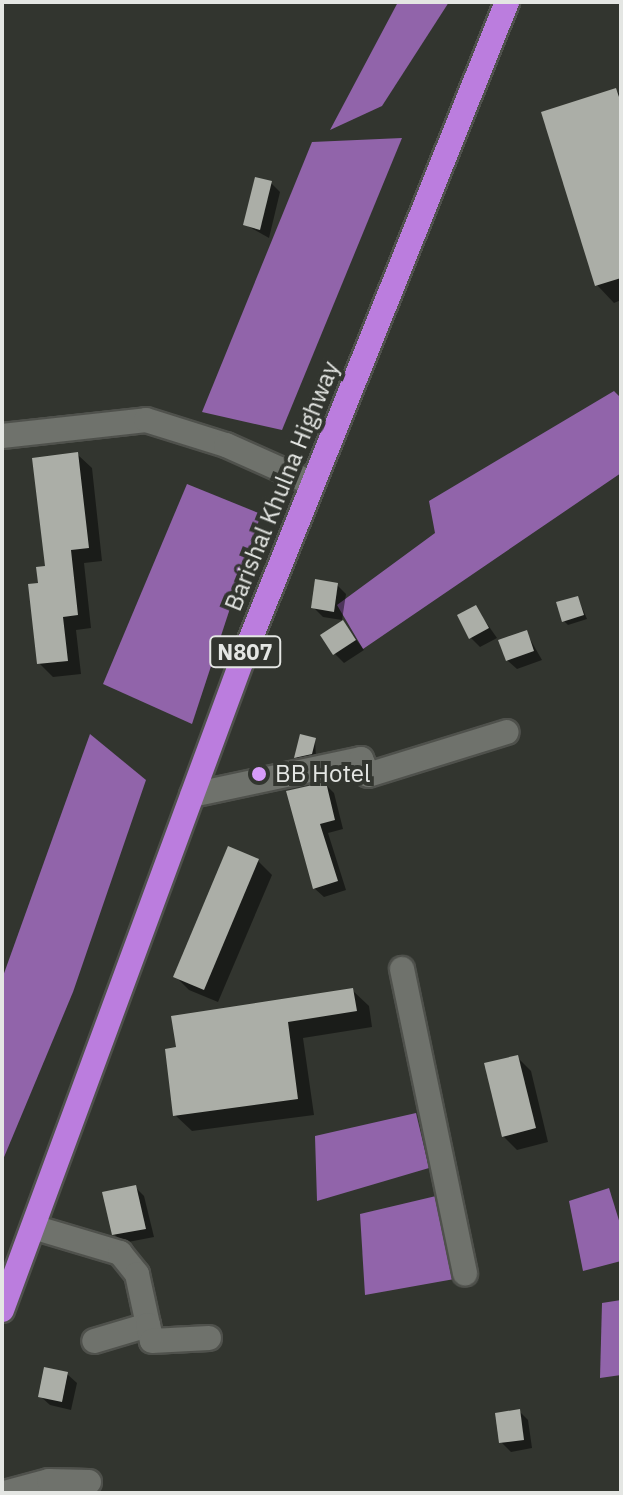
<!DOCTYPE html>
<style>
body{margin:0}
#map{position:relative;width:623px;height:1495px;overflow:hidden;background:#32352f;font-family:"IBM Plex Sans",sans-serif}
div>[style]{position:absolute}
[style*='--x']{left:calc(var(--x)*1px);top:calc(var(--y)*1px);width:calc(var(--w)*1px);rotate:calc(var(--a)*1deg)}
.water>*{inset:0;background:#9164aa}
.shadow>*{inset:0;background:#0007}
.building>*{inset:0;background:#abaea7}
.roads{filter:drop-shadow(2px 0 #4f514c) drop-shadow(-2px 0 #4f514c) drop-shadow(0 2px #4f514c) drop-shadow(0 -2px #4f514c)}
.street>*{height:24px;margin:-12px;padding:0 12px;transform-origin:12px;border-radius:12px;background:#6f726c}
.highway>*{height:24px;margin:-12px;padding:0 12px;transform-origin:12px;border-radius:12px;background:#bb7dde}
.dots>*{width:22px;height:22px;translate:-50% -50%;box-sizing:border-box;border:4px solid #32352f;border-radius:50%}
span{translate:-50% -50%;white-space:nowrap;text-align:center;line-height:1.15;-webkit-text-stroke:8px #32352f;paint-order:stroke}
.shield-label span{padding:2px 6px;background:#32352f;border:2px solid;border-radius:6px;-webkit-text-stroke-width:0}
.shield-label{font-size:22px;color:#e4e6e3;font-weight:700}
.street-label{font-size:24px;color:#e4e6e3}
.poi-label{font-size:24px;color:#e4e6e3}
.left{translate:0 -50%;text-align:left}
.frame{position:absolute;inset:0;border:4px solid #e4e6e3;pointer-events:none}
</style>
<div id="map">
<div class="water">
<div style="clip-path:polygon(398px 2px,449px 2px,382px 106px,330px 130px)"></div>
<div style="clip-path:polygon(402px 138px,282px 430px,202px 412px,312px 142px)"></div>
<div style="clip-path:polygon(614px 391px,621px 398px,621px 473px,363px 649px,337px 605px,435px 533px,429px 501px)"></div>
<div style="clip-path:polygon(187px 484px,261px 514px,192px 724px,103px 684px)"></div>
<div style="clip-path:polygon(90px 734px,146px 780px,73px 992px,2px 1162px,2px 979px)"></div>
<div style="clip-path:polygon(416px 1113px,429px 1168px,317px 1201px,315px 1136px)"></div>
<div style="clip-path:polygon(609px 1188px,621px 1227px,621px 1261px,583px 1271px,569px 1201px)"></div>
<div style="clip-path:polygon(436px 1196px,460px 1278px,365px 1295px,360px 1214px)"></div>
<div style="clip-path:polygon(621px 1300px,621px 1375px,600px 1378px,602px 1303px)"></div>
</div>
<div class="shadow">
<div style="clip-path:polygon(616px 90px,621px 96px,621px 300px,614px 303px,597px 285px)"></div>
<div style="clip-path:polygon(271px 183px,280px 192px,269px 238px,246px 225px)"></div>
<div style="clip-path:polygon(78px 455px,92px 468px,102px 561px,84px 563px,91px 628px,76px 630px,81px 674px,53px 677px,39px 663px,40px 585px)"></div>
<div style="clip-path:polygon(337px 585px,346px 594px,342px 620px,323px 617px,313px 607px)"></div>
<div style="clip-path:polygon(578px 598px,587px 619px,568px 625px,564px 621px)"></div>
<div style="clip-path:polygon(476px 608px,497px 638px,480px 647px,471px 638px)"></div>
<div style="clip-path:polygon(343px 622px,364px 650px,344px 663px,335px 654px)"></div>
<div style="clip-path:polygon(526px 632px,542px 660px,517px 669px,507px 660px)"></div>
<div style="clip-path:polygon(315px 740px,316px 758px,300px 761px,296px 757px)"></div>
<div style="clip-path:polygon(325px 784px,334px 793px,343px 829px,328px 833px,346px 890px,324px 897px,314px 888px,288px 792px)"></div>
<div style="clip-path:polygon(258px 861px,272px 875px,218px 1002px,189px 990px,175px 976px)"></div>
<div style="clip-path:polygon(352px 990px,369px 1006px,372px 1027px,303px 1038px,314px 1115px,192px 1131px,175px 1115px,178px 1049px)"></div>
<div style="clip-path:polygon(517px 1057px,531px 1071px,548px 1142px,517px 1150px,503px 1136px)"></div>
<div style="clip-path:polygon(135px 1187px,144px 1196px,154px 1237px,123px 1243px,114px 1234px)"></div>
<div style="clip-path:polygon(67px 1374px,77px 1383px,71px 1410px,50px 1405px,40px 1396px)"></div>
<div style="clip-path:polygon(519px 1411px,528px 1420px,532px 1448px,511px 1452px,501px 1442px)"></div>
</div>
<div class="building">
<div style="clip-path:polygon(616px 88px,621px 103px,621px 278px,595px 286px,541px 112px)"></div>
<div style="clip-path:polygon(255px 177px,272px 181px,260px 230px,243px 225px)"></div>
<div style="clip-path:polygon(78px 452px,89px 548px,71px 550px,78px 615px,63px 617px,68px 661px,37px 664px,28px 584px,38px 583px,36px 567px,45px 566px,32px 458px)"></div>
<div style="clip-path:polygon(315px 579px,338px 583px,334px 612px,311px 608px)"></div>
<div style="clip-path:polygon(578px 596px,584px 615px,562px 622px,556px 602px)"></div>
<div style="clip-path:polygon(476px 605px,489px 628px,469px 639px,457px 615px)"></div>
<div style="clip-path:polygon(343px 620px,356px 640px,333px 655px,320px 635px)"></div>
<div style="clip-path:polygon(527px 630px,534px 651px,506px 661px,498px 640px)"></div>
<div style="clip-path:polygon(300px 734px,316px 738px,312px 754px,294px 758px)"></div>
<div style="clip-path:polygon(326px 782px,335px 820px,320px 824px,338px 881px,313px 889px,286px 791px)"></div>
<div style="clip-path:polygon(228px 846px,259px 859px,204px 990px,173px 977px)"></div>
<div style="clip-path:polygon(353px 988px,357px 1011px,288px 1022px,298px 1099px,173px 1116px,165px 1049px,176px 1047px,171px 1016px)"></div>
<div style="clip-path:polygon(518px 1055px,536px 1128px,502px 1137px,484px 1063px)"></div>
<div style="clip-path:polygon(136px 1185px,146px 1229px,112px 1235px,102px 1192px)"></div>
<div style="clip-path:polygon(44px 1367px,68px 1372px,62px 1402px,38px 1397px)"></div>
<div style="clip-path:polygon(520px 1409px,524px 1440px,499px 1443px,495px 1413px)"></div>
</div>
<div class="roads">
<div class="street">
<div style="--x:2;--y:436;--w:145;--a:-6.3"></div>
<div style="--x:146;--y:420;--w:84;--a:17.4"></div>
<div style="--x:226;--y:445;--w:95;--a:24.1"></div>
<div style="--x:192;--y:795;--w:173;--a:-12"></div>
<div style="--x:361;--y:759;--w:17;--a:66"></div>
<div style="--x:368;--y:775;--w:145;--a:-17.2"></div>
<div style="--x:402;--y:969;--w:311;--a:78.3"></div>
<div style="--x:33;--y:1227;--w:91;--a:16.6"></div>
<div style="--x:120;--y:1253;--w:27;--a:51"></div>
<div style="--x:137;--y:1274;--w:52;--a:77.8"></div>
<div style="--x:148;--y:1325;--w:56;--a:163.5"></div>
<div style="--x:148;--y:1325;--w:16;--a:76"></div>
<div style="--x:152;--y:1341;--w:57;--a:-3"></div>
<div style="--x:4;--y:1493;--w:47;--a:-14.9"></div>
<div style="--x:49;--y:1481;--w:40;--a:1.4"></div>
</div>
<div class="highway">
<div style="--x:2;--y:1310;--w:693;--a:-69.73"></div>
<div style="--x:242;--y:660;--w:709;--a:-68.06"></div>
</div>
</div>
<div class="dots">
<div style="left:259px;top:774px;background:#d79bf9"></div>
</div>
<div class="shield-label">
<span style="left:245px;top:652px">N807</span>
</div>
<div class="street-label">
<span style="left:282px;top:486px;rotate:-68deg">Barishal Khulna Highway</span>
</div>
<div class="poi-label">
<span class="left" style="left:275px;top:774px">BB Hotel</span>
</div>
<div class="frame"></div>
</div>
